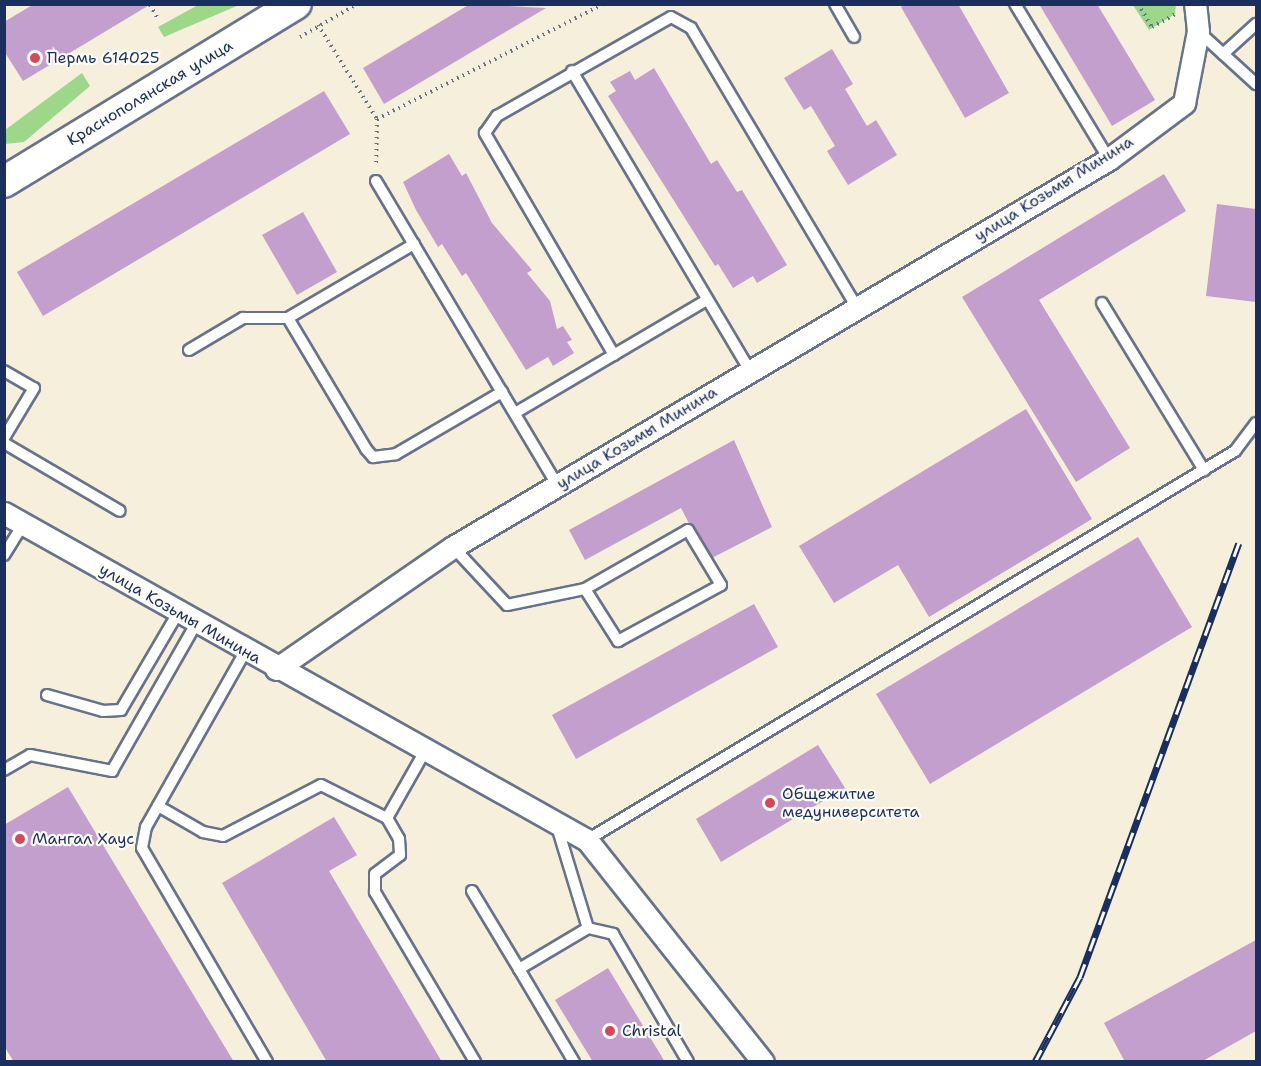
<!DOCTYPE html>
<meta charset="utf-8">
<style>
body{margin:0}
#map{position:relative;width:1261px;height:1066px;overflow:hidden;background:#f6efdc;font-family:"Shantell Sans",sans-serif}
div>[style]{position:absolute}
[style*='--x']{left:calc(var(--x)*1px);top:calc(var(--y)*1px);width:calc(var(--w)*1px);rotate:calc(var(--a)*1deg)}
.green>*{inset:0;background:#9dd78a}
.building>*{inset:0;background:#c39fce}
.path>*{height:4px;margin-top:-2px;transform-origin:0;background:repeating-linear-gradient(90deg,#68728a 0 1.5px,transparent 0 6px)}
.roads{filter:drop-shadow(2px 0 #68728a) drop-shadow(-2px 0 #68728a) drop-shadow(0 2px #68728a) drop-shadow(0 -2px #68728a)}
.lane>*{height:10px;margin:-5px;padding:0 5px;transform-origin:5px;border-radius:5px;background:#fff}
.street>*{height:21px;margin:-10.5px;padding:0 10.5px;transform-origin:10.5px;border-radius:10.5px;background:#fff}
.secondary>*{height:30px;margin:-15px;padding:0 15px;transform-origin:15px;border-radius:15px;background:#fff}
.rail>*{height:7px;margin-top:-3.5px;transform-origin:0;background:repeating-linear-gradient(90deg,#fdfcf7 0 14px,#1b2f5e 0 28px);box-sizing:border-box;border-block:2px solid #1b2f5e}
.dots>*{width:16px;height:16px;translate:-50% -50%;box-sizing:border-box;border:3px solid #fdfcf7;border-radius:50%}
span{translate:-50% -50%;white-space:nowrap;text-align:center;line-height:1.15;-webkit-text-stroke:4.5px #fdfcf7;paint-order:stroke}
.poi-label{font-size:16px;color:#1b2f5e}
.left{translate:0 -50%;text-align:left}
.street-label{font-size:16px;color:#1b2f5e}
.frame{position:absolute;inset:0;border:6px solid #1b2f5e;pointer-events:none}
</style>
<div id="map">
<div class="green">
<div style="clip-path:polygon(198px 5px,239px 5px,164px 37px,158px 27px)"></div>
<div style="clip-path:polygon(1133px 5px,1176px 5px,1175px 14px,1149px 30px)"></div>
<div style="clip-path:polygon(82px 73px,90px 86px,24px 142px,5px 144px,5px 130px)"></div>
</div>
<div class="building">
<div style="clip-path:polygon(34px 4px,151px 4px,23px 81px,4px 51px,4px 22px)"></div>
<div style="clip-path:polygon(470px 4px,546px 8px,384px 104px,363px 68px)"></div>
<div style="clip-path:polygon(906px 4px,958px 4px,1009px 93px,965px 118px,901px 7px)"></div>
<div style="clip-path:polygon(1039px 4px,1097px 4px,1155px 100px,1112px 126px)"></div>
<div style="clip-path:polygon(832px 49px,853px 84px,845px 89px,867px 126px,876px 120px,897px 155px,848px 185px,827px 151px,835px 146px,811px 106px,804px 110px,784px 78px)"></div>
<div style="clip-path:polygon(654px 68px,711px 164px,717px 160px,737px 192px,742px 190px,787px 265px,757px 283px,753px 276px,733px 288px,718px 264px,715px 266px,608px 96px,616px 91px,610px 82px,630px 71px,635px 80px)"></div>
<div style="clip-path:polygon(324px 91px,350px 134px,43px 316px,17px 272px)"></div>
<div style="clip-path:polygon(449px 154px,462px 176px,466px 173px,492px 223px,532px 270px,527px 273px,550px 301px,557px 329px,563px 326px,572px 340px,567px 342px,574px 353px,553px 366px,548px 357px,526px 370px,466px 273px,462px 276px,442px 244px,438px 247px,416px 210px,403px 182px)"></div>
<div style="clip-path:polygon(1164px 174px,1186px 211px,1039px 300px,1130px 448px,1076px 482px,962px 297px)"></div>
<div style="clip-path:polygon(1217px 204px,1256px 209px,1256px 302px,1206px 296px)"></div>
<div style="clip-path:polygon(303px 212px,337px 272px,297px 295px,262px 235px)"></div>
<div style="clip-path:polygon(1026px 409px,1092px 519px,929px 617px,898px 565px,834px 603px,799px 546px)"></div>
<div style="clip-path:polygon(734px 440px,772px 527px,708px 560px,681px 508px,585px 560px,569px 530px)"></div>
<div style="clip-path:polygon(1138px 537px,1192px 627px,930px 784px,876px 694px)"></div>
<div style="clip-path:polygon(754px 604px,778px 647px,576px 759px,552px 715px)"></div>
<div style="clip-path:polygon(818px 745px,845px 788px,721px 862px,696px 819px)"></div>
<div style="clip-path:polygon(68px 787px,234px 1062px,14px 1062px,4px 1046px,4px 825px)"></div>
<div style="clip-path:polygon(334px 817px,357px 855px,329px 871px,442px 1062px,327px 1062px,222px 883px)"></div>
<div style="clip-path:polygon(1256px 940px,1256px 1031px,1201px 1062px,1125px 1062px,1104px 1023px)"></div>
<div style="clip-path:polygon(608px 968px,665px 1062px,593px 1062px,555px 1000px)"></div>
</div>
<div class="path">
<div style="--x:1138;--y:4;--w:27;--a:59"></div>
<div style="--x:1152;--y:27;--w:26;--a:-29"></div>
<div style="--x:150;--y:5;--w:16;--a:60"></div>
<div style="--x:318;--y:25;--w:111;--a:57.9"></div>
<div style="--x:377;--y:119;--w:46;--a:91.2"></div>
<div style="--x:300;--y:37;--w:66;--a:-30.1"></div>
<div style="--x:377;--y:119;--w:254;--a:-26.9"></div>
</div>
<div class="roads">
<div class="lane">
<div style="--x:835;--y:4;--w:38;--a:60"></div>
<div style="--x:1015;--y:4;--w:181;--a:58.8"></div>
<div style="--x:1198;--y:31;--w:79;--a:42.4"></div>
<div style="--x:1223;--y:54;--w:45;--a:-42.3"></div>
<div style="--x:572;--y:71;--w:349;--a:59.3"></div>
<div style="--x:376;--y:181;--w:354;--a:59.2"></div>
<div style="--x:414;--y:244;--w:146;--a:149.6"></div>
<div style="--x:288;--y:318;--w:152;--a:59.2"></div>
<div style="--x:366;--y:449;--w:11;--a:49"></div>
<div style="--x:373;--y:457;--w:23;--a:-7"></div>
<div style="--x:396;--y:454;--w:123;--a:-30.3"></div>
<div style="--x:1102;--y:303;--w:196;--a:58.6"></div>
<div style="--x:189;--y:350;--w:63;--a:-30.7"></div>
<div style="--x:243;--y:318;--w:45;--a:0"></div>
<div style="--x:614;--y:355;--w:257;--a:-120.2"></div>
<div style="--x:485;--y:133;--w:21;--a:-55"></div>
<div style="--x:497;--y:116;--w:200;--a:-29.6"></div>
<div style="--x:671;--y:17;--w:23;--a:29"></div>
<div style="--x:691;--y:28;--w:326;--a:59.3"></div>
<div style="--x:4;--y:371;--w:34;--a:30"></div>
<div style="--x:34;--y:388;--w:58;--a:121"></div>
<div style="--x:515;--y:413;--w:223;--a:-30.5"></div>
<div style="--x:4;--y:443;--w:134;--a:30.4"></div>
<div style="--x:453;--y:547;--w:79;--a:47"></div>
<div style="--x:507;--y:605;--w:80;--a:-11.6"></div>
<div style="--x:585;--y:589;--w:62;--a:57.6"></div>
<div style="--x:618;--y:641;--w:117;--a:-28.5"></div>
<div style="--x:721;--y:585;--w:64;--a:-121"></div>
<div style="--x:688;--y:530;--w:119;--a:150.2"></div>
<div style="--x:4;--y:555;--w:36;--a:-58"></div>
<div style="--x:245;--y:652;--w:201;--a:119.5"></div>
<div style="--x:146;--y:827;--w:21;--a:101"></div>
<div style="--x:142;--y:848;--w:248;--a:59.7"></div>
<div style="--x:47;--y:695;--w:58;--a:15.9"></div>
<div style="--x:103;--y:711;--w:18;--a:-3"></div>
<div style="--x:121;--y:710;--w:113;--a:-59.6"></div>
<div style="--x:4;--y:770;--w:30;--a:-30"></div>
<div style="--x:30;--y:755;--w:84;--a:11"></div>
<div style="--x:112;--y:771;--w:169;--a:-60.3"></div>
<div style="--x:158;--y:806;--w:52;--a:30"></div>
<div style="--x:203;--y:832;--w:20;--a:11"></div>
<div style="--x:223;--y:836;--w:110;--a:-27.5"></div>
<div style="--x:321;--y:785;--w:74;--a:26.6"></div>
<div style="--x:387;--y:818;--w:24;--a:60"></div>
<div style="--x:399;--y:839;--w:16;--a:86"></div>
<div style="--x:400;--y:855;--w:31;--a:143"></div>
<div style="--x:375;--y:874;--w:18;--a:90"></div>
<div style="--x:375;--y:892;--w:197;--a:59.5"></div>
<div style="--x:387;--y:818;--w:77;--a:-60.4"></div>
<div style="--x:556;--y:823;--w:110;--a:73.1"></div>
<div style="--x:587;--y:840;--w:756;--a:-30.98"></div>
<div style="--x:1235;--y:451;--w:35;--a:-53"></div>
<div style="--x:472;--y:891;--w:91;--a:58.9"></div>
<div style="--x:574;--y:1062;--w:108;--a:-120.6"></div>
<div style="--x:519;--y:969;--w:80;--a:-30.7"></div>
<div style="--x:588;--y:928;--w:26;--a:13"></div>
<div style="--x:613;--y:934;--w:148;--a:59.6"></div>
</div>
<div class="street">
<div style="--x:4;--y:513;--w:668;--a:29.29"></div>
<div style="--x:587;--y:840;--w:283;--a:51.6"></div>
<div style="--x:276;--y:669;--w:215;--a:-34.6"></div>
<div style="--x:453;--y:547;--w:762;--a:-30.6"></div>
<div style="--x:1109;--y:159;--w:94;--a:-36.7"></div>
<div style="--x:1184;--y:103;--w:73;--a:-79"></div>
<div style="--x:1198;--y:31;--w:27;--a:-96"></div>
</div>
<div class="secondary">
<div style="--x:4;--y:182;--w:342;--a:-31.4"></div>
</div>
</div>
<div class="rail">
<div style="--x:1035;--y:1062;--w:96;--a:-62.1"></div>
<div style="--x:1080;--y:977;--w:462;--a:-69.9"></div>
</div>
<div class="dots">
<div style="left:35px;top:58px;background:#d1495b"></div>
<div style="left:770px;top:803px;background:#d1495b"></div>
<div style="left:20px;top:839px;background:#d1495b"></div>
<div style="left:610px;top:1031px;background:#d1495b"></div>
</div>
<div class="poi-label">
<span class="left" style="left:47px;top:58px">Пермь 614025</span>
<span class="left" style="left:782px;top:803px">Общежитие<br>медуниверситета</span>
<span class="left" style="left:32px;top:839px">Мангал Хаус</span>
<span class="left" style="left:622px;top:1031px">Christal</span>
</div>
<div class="street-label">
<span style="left:150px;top:93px;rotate:-31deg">Краснополянская улица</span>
<span style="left:1054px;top:189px;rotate:-32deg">улица Козьмы Минина</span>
<span style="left:637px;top:438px;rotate:-31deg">улица Козьмы Минина</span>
<span style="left:180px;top:614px;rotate:30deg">улица Козьмы Минина</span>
</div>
<div class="frame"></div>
</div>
